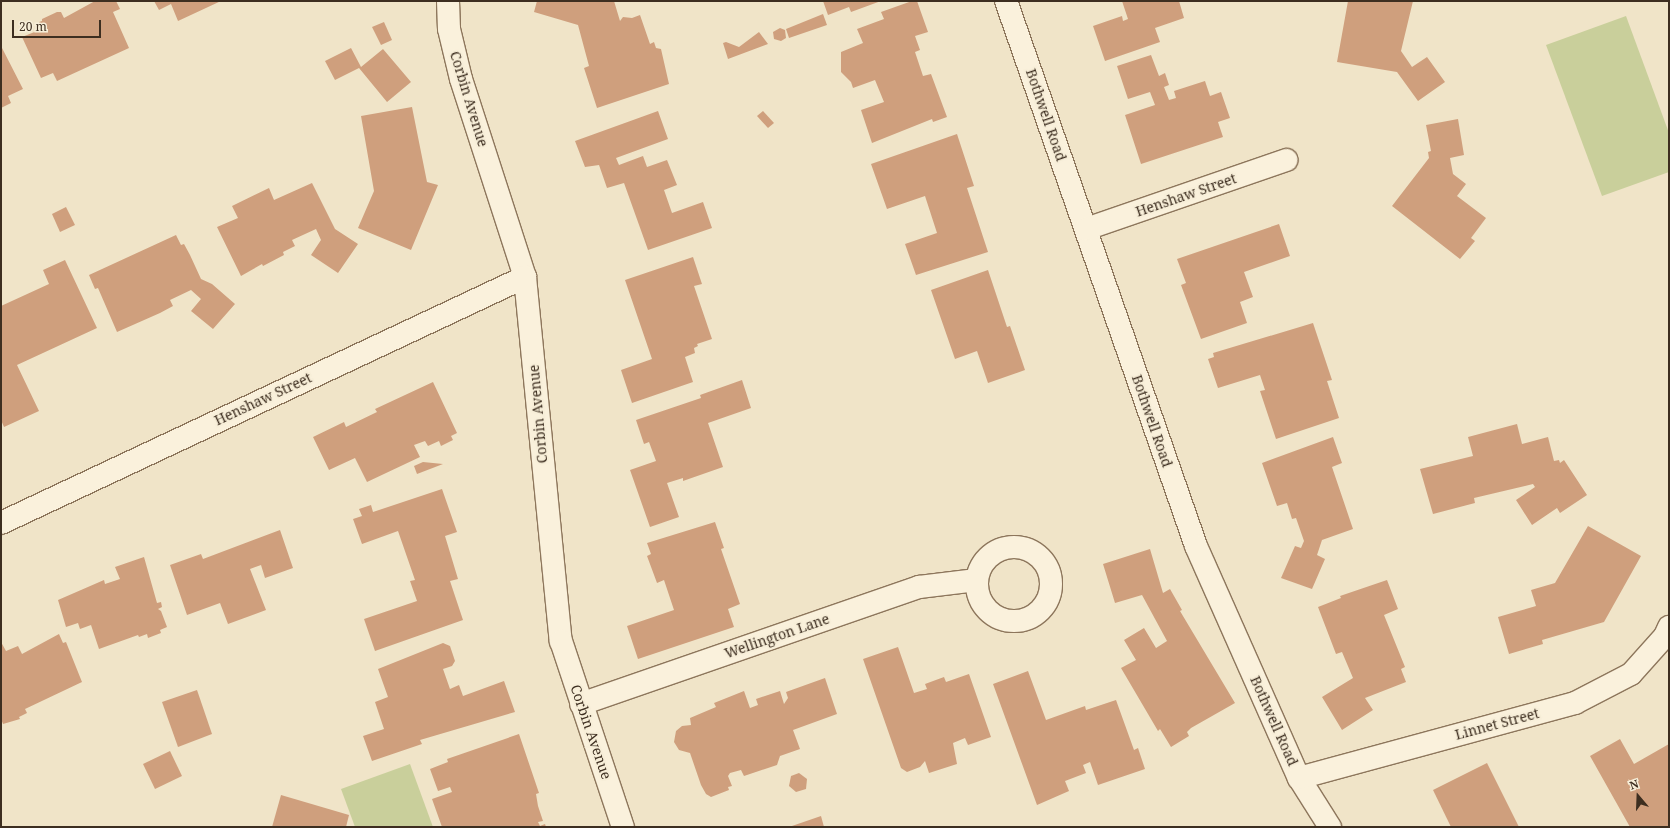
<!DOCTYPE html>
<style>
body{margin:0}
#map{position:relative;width:1670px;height:828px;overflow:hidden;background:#f0e4c8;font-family:"Noto Serif",serif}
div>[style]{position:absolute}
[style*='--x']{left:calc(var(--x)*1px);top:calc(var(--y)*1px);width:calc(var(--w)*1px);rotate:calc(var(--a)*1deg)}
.green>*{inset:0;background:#c9cf9b}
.building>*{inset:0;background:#cf9f7d}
.roads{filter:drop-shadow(1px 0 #8d765c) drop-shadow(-1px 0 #8d765c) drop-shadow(0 1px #8d765c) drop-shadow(0 -1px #8d765c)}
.street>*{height:22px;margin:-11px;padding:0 11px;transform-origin:11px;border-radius:11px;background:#faf1dc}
.street>.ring{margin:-11px;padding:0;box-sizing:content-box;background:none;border:22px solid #faf1dc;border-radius:50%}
span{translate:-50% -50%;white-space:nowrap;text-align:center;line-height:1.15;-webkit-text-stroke:4px #f7eed8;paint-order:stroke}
.street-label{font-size:14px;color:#3d2e20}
.frame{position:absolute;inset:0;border:2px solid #3d2e20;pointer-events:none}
.north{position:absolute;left:1618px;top:776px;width:40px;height:40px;-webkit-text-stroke:3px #f7eed8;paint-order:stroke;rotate:341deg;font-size:11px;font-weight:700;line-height:16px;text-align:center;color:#3d2e20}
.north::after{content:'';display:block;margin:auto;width:14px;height:18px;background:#3d2e20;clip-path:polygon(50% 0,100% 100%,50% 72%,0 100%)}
.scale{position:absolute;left:12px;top:20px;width:89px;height:18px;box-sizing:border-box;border:2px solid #3d2e20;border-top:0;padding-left:5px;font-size:12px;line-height:14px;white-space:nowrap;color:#3d2e20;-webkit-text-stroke:3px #f7eed8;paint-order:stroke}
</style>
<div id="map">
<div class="green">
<div style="clip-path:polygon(1626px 16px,1669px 133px,1669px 172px,1602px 196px,1546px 45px)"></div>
<div style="clip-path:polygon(410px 764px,433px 827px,355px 827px,341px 789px)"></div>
</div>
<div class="building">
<div style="clip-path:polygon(95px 1px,116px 1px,120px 9px,113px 12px,129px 48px,57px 81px,53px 73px,41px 78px,22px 37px,42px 29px,39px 22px,42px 21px,42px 19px,57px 12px,61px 12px,64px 18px)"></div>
<div style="clip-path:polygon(154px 1px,221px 1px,178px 21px,171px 4px,159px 10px)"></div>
<div style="clip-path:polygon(537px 1px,614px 1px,620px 21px,623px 17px,632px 18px,640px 15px,650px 44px,654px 42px,656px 48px,661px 49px,669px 84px,597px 108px,584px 68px,589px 66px,578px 25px,534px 12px)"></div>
<div style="clip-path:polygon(823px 1px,881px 1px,851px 12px,849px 7px,828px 15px)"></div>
<div style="clip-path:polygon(912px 1px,917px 1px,928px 32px,915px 36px,920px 50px,915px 52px,923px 76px,931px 74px,947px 117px,933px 122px,932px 119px,872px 143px,861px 110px,884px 102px,875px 80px,853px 88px,851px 82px,841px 72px,841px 52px,863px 43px,857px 29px,884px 19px,881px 12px)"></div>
<div style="clip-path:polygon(1122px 1px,1179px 1px,1184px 18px,1155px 28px,1160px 42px,1105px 61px,1093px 26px,1122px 16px,1123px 21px,1128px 19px)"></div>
<div style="clip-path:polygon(1348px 1px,1413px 1px,1401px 51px,1412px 67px,1427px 57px,1445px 82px,1418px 101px,1397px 72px,1337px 62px)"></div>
<div style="clip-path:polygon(823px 14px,827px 25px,789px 38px,786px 29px)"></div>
<div style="clip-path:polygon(384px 22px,392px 40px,381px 45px,372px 27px)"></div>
<div style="clip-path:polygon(780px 28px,785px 30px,786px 38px,781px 41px,774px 39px,773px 32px)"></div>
<div style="clip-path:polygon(759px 32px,768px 44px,728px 59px,723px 43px,726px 42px,739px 47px)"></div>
<div style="clip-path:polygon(1px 46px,23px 89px,8px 96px,11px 103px,1px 108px)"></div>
<div style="clip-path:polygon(351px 48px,361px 67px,383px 49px,411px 82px,387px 102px,359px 68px,335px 80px,325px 61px)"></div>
<div style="clip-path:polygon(1151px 55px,1159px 76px,1165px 73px,1169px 85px,1164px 87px,1169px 100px,1176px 98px,1174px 91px,1205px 81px,1210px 96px,1221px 92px,1230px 118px,1218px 122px,1223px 137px,1141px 164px,1125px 115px,1155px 105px,1150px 92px,1128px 99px,1117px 66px)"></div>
<div style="clip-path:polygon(412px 107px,427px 182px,438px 185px,411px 250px,358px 228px,374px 191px,361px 116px)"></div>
<div style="clip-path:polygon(658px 111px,668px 139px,616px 158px,619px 165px,643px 156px,647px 167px,667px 160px,677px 185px,664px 190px,672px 213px,703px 202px,712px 228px,648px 250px,624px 183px,607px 188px,599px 165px,585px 167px,575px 141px)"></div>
<div style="clip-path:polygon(763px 111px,774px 123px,768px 128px,757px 116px)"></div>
<div style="clip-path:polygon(1458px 119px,1464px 155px,1450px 158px,1453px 174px,1466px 184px,1457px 196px,1486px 218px,1471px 238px,1475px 241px,1460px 259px,1392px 206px,1429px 158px,1428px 152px,1431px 151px,1426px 125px)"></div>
<div style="clip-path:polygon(957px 134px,974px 186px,967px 188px,988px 252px,916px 275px,905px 244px,937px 233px,925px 196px,887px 209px,871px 164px)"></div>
<div style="clip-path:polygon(312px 183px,335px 229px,358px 244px,338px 273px,311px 255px,321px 240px,316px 229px,292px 240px,295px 246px,283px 252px,284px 255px,263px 266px,262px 264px,241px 276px,217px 227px,238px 218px,232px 206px,269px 188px,274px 200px)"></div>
<div style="clip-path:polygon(66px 207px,75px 225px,60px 232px,52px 214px)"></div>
<div style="clip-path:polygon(1279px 224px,1290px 256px,1244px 272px,1253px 297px,1240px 302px,1247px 323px,1201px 339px,1181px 285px,1186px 283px,1177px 259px)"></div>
<div style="clip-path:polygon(176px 235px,181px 245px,184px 244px,190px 255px,201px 279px,212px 284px,235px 304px,213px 329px,191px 311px,201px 299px,191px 290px,170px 300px,173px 306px,160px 313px,117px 332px,98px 288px,95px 289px,89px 275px)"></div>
<div style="clip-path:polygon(693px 257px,702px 284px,694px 286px,712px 339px,697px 344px,698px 346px,694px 348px,695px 353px,685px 357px,693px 382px,632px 403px,621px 370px,652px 359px,625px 280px)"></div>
<div style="clip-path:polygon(65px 260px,97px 328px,17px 365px,39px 411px,4px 427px,1px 420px,1px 306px,49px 284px,43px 270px)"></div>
<div style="clip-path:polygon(988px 270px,1007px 327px,1010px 326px,1025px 370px,988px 383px,977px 351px,955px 359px,931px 290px)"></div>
<div style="clip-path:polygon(1313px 323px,1332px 380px,1327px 381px,1339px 418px,1276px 439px,1260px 391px,1265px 390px,1260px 375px,1218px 388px,1208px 359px,1214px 357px,1213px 353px)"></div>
<div style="clip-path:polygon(742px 380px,751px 408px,708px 423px,723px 467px,683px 481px,683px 478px,667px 483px,679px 517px,650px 527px,630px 470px,656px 461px,649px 442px,644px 444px,636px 420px,701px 398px,700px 395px)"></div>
<div style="clip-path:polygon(433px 382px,457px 433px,451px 436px,453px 440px,441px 446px,439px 441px,428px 446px,425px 441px,414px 445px,420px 457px,367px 482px,355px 458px,329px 470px,313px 437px,344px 422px,346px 427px,377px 412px,375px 409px)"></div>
<div style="clip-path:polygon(1517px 424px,1522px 444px,1548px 437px,1554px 461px,1559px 460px,1560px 463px,1564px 460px,1587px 495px,1560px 513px,1557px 508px,1532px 525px,1516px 500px,1535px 487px,1533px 484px,1474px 498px,1475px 503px,1433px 514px,1420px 469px,1473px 456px,1468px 437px)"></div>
<div style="clip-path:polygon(1333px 437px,1342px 463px,1332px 467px,1353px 529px,1322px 540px,1317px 555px,1325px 559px,1312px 589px,1281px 578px,1295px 546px,1301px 548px,1304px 541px,1296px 518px,1292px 519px,1287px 503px,1277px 506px,1262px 463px)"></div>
<div style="clip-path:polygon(423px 462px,443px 464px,417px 474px,414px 466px)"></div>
<div style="clip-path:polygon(442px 489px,457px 532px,445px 536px,458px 579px,450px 581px,463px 620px,375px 651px,364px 619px,417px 601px,410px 581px,415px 580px,398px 531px,362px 544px,353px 519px,362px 516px,359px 509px,371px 505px,373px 512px)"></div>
<div style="clip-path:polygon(715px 522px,724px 548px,721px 549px,740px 604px,728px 609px,734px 627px,638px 659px,627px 626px,674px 610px,664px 580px,657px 583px,647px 556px,651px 554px,647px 543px)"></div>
<div style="clip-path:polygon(1588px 526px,1641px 556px,1604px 622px,1542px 640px,1543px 644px,1509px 654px,1498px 617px,1536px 606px,1531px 590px,1555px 583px)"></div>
<div style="clip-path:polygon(280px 530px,293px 568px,265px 578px,261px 565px,250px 569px,266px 610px,228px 624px,220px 603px,187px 615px,170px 565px,201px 554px,203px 559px)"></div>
<div style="clip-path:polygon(1150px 549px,1163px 593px,1170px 589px,1182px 610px,1180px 611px,1235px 703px,1191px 728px,1187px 732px,1189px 736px,1171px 747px,1160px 729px,1158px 731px,1121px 668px,1136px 660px,1124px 640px,1144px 628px,1156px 648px,1167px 641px,1142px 595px,1115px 603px,1103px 564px)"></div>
<div style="clip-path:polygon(144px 557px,157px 603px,161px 602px,162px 607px,158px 609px,161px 611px,167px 627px,160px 630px,161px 633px,148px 638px,147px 634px,139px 637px,138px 635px,99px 649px,91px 625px,80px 629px,78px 623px,66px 627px,58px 600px,104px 580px,105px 584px,120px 579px,115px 567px)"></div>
<div style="clip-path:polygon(1387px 580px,1398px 609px,1384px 615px,1405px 667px,1401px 669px,1406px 682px,1365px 698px,1373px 710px,1342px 730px,1322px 697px,1353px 678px,1342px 652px,1336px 654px,1318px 607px,1341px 598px,1340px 596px)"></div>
<div style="clip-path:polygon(59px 634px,63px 643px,66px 642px,82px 682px,25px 709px,27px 713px,19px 717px,20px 719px,3px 724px,1px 719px,1px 642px,6px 651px,18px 646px,22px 654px)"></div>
<div style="clip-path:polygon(443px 643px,450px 646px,455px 661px,452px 666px,443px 669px,450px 689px,459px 685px,463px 696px,504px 681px,515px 712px,420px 740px,422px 744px,372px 761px,363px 736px,384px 729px,375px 702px,388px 697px,378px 669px)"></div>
<div style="clip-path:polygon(898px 647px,914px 693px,927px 689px,925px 684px,944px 677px,946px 682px,969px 674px,991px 737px,968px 745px,965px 738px,953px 743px,957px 764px,929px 773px,925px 761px,920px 767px,907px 772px,901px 768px,863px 659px)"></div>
<div style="clip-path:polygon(1028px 671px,1046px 720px,1085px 706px,1086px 710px,1116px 700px,1134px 750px,1138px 748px,1145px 769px,1098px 785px,1090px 762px,1083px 765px,1086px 773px,1065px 781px,1069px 791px,1037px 805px,993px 684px)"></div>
<div style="clip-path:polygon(825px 678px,837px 714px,793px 730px,800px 749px,780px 756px,777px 765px,744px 776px,741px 770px,730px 773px,728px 776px,732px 786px,728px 787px,729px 790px,711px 797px,706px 794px,701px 785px,690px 753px,679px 750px,674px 742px,676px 731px,682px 726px,691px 725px,690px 718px,716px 707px,714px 703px,744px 691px,750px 708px,758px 705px,756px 699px,780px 691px,784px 704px,788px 698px,786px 692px)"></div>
<div style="clip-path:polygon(197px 690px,212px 734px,178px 747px,162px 702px)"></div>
<div style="clip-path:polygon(519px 734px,539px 793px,536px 794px,538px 806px,543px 821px,538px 822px,540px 826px,545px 824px,546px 827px,442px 827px,432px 799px,452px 792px,450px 787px,438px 791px,430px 769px,448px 762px,447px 759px)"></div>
<div style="clip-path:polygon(1620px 739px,1634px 764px,1669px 744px,1669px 827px,1630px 827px,1590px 756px)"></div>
<div style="clip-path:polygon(170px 751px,182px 776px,155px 789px,143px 764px)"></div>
<div style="clip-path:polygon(1487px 763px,1519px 827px,1451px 827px,1433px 790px)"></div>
<div style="clip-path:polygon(799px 773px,807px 779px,806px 789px,796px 792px,789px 786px,791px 776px)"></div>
<div style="clip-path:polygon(281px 795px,349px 815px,346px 827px,272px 827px)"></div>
<div style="clip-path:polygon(821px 816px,824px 827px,789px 827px)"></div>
</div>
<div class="roads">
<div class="street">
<div style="--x:448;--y:1;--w:28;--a:88"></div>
<div style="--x:449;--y:29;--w:51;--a:76.5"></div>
<div style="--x:461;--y:79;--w:208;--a:72.1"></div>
<div style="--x:525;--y:277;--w:366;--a:84.4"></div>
<div style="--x:561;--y:641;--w:196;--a:71.6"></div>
<div style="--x:1006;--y:1;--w:577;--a:70.78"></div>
<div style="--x:1196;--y:546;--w:254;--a:66.1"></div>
<div style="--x:1299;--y:778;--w:58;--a:57.7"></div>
<div style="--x:1086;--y:229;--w:212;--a:-19"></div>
<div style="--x:1;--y:523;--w:579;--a:-25.15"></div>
<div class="ring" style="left:977px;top:547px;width:52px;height:52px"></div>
<div style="--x:581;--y:704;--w:358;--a:-19.1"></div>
<div style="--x:919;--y:587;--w:58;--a:-6.9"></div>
<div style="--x:1299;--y:778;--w:286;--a:-15.2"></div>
<div style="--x:1575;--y:703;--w:63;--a:-27.4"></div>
<div style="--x:1631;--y:674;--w:51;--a:-48.2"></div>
<div style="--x:1665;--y:636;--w:10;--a:-66"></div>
</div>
</div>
<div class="street-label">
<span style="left:469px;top:99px;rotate:73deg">Corbin Avenue</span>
<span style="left:1046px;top:115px;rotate:71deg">Bothwell Road</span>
<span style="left:1186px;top:195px;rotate:-19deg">Henshaw Street</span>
<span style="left:263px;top:399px;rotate:-25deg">Henshaw Street</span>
<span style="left:538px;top:414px;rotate:-95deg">Corbin Avenue</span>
<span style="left:1152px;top:421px;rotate:71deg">Bothwell Road</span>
<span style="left:777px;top:636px;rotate:-19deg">Wellington Lane</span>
<span style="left:1274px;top:721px;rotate:66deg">Bothwell Road</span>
<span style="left:1497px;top:724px;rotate:-15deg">Linnet Street</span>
<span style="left:591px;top:732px;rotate:71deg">Corbin Avenue</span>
</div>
<div class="frame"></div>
<div class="north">N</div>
<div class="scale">20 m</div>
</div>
